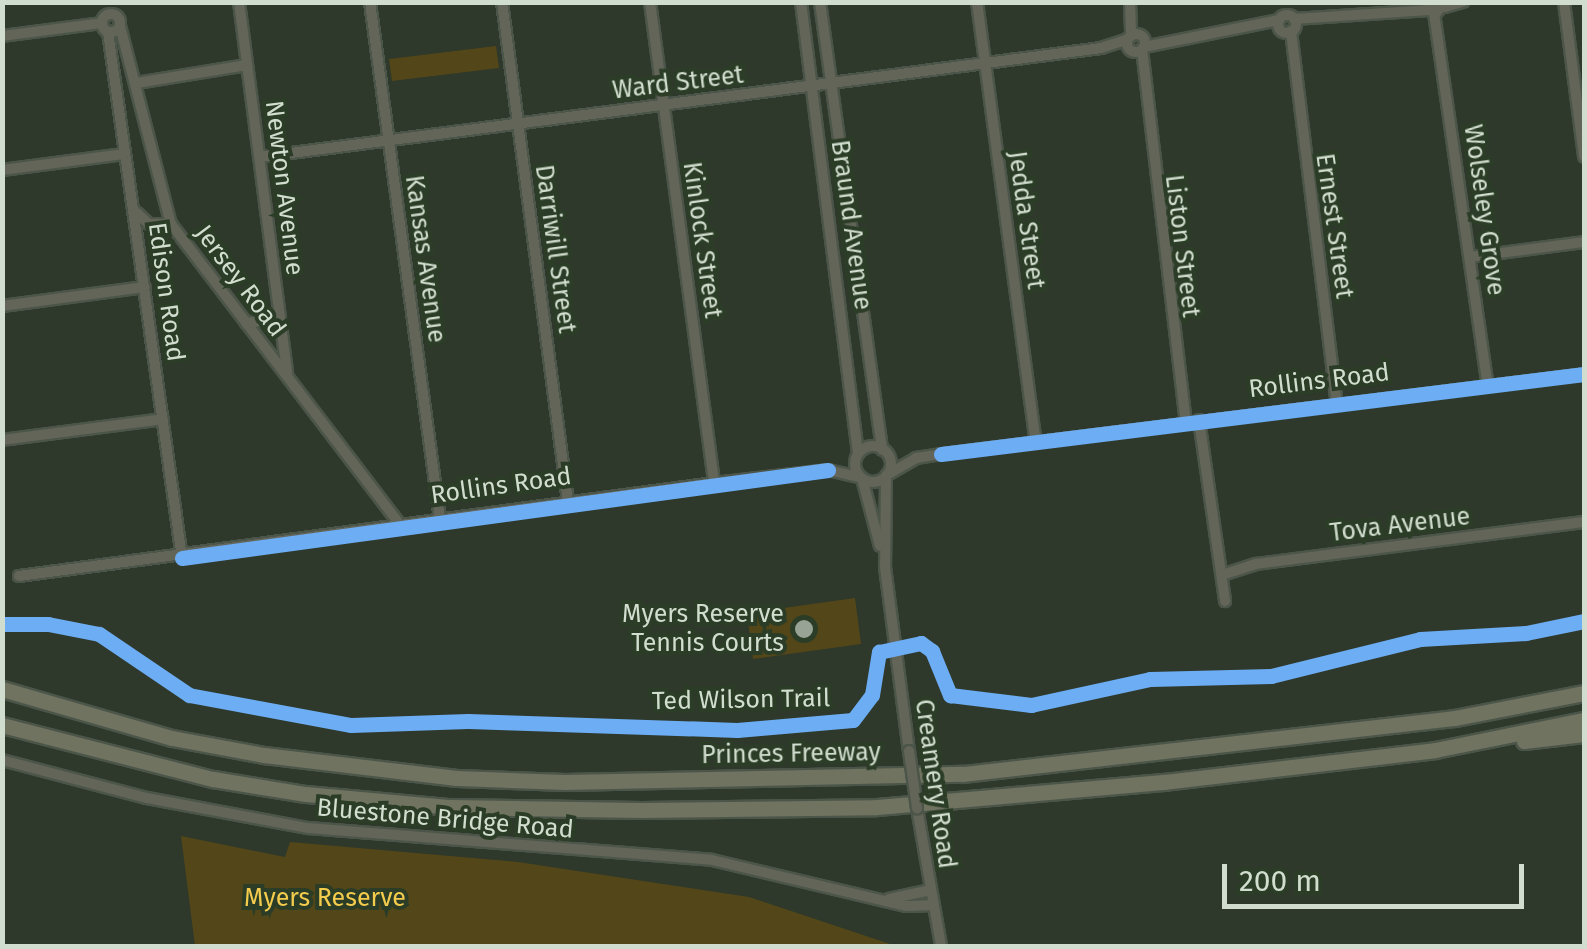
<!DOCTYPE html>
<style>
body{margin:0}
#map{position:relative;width:1587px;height:949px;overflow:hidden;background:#2e382b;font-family:"Fira Sans",sans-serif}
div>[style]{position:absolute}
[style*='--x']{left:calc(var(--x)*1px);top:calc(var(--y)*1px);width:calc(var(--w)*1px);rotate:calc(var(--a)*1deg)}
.green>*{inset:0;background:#534618}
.roads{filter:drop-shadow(2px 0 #4c5549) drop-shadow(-2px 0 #4c5549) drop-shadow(0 2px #4c5549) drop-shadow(0 -2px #4c5549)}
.minor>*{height:10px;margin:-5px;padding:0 5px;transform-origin:5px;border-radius:5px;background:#626558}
.minor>.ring{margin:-5px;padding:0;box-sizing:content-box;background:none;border:10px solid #626558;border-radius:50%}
.highway>*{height:15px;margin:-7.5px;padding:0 7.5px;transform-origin:7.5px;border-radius:7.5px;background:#6f7360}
.bridges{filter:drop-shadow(2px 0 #4c5549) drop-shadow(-2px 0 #4c5549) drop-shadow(0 2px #4c5549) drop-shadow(0 -2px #4c5549)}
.minor-bridge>*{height:10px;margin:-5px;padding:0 5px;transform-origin:5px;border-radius:5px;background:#626558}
.cycleway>*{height:15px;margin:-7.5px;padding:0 7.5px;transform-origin:7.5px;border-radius:7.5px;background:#6dadf4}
.dots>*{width:28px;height:28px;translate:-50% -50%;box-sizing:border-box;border:5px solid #2b3d26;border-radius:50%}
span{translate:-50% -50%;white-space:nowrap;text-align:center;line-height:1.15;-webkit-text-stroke:8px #2b3d26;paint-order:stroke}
.street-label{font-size:25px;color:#d1ddce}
.poi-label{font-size:25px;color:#d1ddce}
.right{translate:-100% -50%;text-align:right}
.park-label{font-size:25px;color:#f3cb4d}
.frame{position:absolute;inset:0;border:5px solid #d1ddce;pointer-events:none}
.scale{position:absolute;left:1222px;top:864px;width:302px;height:45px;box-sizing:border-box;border:5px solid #d1ddce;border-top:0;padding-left:12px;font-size:30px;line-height:35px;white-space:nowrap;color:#d1ddce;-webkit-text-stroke:8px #2b3d26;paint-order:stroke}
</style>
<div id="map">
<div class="green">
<div style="clip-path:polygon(496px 46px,499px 68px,392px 81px,389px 59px)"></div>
<div style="clip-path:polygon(855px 598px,861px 644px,753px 659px,747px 613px)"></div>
<div style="clip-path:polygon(181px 836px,285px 857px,290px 842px,518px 862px,749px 897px,896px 946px,195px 946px)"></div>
</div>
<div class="roads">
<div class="minor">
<div style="--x:239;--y:2;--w:374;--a:82.6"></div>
<div style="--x:370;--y:2;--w:523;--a:82.3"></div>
<div style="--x:502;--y:2;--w:504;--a:82.48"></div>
<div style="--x:650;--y:2;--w:485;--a:82.4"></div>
<div style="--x:801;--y:2;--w:455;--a:82.8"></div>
<div style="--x:820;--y:2;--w:452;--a:82.1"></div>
<div style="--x:977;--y:2;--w:444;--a:82.4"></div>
<div style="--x:1130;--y:2;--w:34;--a:88"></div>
<div style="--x:1428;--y:2;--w:14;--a:54"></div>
<div style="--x:1436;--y:13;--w:15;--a:-48"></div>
<div style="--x:1564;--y:2;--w:156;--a:82.6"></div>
<div style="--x:1445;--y:7;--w:19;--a:-16"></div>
<div style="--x:1434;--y:13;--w:377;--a:81.8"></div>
<div class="ring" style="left:102px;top:14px;width:8px;height:8px"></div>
<div class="ring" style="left:1278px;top:15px;width:8px;height:8px"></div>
<div style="--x:1294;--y:19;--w:136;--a:-3.8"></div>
<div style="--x:120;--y:26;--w:204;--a:75.6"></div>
<div style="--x:171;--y:224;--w:380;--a:52.7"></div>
<div style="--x:1291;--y:31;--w:376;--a:83"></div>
<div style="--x:108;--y:32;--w:531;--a:81.99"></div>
<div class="ring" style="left:1127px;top:34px;width:8px;height:8px"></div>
<div style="--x:2;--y:36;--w:101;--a:-7.4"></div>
<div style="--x:1144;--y:47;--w:138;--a:-11.3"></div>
<div style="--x:1142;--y:49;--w:376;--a:83.3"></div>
<div style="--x:137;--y:83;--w:111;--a:-9.3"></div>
<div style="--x:260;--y:157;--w:848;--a:-7.38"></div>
<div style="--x:1101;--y:48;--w:28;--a:-18"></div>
<div style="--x:2;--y:170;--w:123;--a:-7.5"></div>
<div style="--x:137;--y:213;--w:16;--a:43"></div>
<div style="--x:149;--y:224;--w:22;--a:0"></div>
<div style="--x:1470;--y:257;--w:115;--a:-7.5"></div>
<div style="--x:2;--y:306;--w:144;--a:-7.6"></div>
<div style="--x:246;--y:323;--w:34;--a:-8"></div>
<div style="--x:1199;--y:420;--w:183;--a:81.8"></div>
<div style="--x:2;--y:440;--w:162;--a:-7.4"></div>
<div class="ring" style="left:855px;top:446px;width:26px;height:26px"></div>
<div style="--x:887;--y:475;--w:34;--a:-30"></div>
<div style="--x:916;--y:458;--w:25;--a:-9"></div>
<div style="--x:941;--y:454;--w:648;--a:-7.09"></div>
<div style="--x:886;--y:476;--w:91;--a:90.6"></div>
<div style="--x:885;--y:567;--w:186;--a:82.6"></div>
<div style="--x:862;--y:478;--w:70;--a:75.2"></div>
<div style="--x:1222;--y:575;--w:36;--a:-18"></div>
<div style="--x:1256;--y:564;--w:331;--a:-7.3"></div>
<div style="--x:19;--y:576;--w:701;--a:-7.62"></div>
<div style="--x:714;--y:483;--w:115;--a:-6.5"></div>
<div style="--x:828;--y:470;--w:32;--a:13"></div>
<div style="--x:2;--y:760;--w:150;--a:14.7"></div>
<div style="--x:147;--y:798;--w:164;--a:10.6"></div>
<div style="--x:308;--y:828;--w:405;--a:4.5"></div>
<div style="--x:712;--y:860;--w:200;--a:13.3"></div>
<div style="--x:907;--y:906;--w:27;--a:-2"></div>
<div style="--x:917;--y:808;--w:140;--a:80.1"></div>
<div style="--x:889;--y:899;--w:43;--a:-12.1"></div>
</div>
<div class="highway">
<div style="--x:2;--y:689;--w:177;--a:16.1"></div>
<div style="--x:172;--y:738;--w:94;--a:10.5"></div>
<div style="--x:264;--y:755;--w:194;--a:6.8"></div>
<div style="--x:457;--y:778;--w:108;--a:2.1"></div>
<div style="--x:565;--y:782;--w:398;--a:-1.2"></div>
<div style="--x:963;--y:774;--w:495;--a:-6.5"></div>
<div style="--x:1455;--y:718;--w:131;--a:-11"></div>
<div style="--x:2;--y:725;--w:218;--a:14.4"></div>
<div style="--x:213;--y:779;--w:94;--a:9.2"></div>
<div style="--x:306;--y:794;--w:145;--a:5.2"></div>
<div style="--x:450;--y:807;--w:191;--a:0.9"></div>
<div style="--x:641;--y:810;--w:235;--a:-0.7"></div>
<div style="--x:876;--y:807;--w:289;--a:-5"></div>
<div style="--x:1164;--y:782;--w:273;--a:-6.7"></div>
<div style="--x:1435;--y:750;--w:152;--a:-11.4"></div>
<div style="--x:1524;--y:741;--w:60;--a:-6.7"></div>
</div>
</div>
<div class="bridges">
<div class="minor-bridge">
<div style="--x:909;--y:751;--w:58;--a:82"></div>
</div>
</div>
<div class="cycleway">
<div style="--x:941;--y:454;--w:648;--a:-7.09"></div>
<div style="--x:182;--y:558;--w:652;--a:-7.76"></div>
<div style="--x:2;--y:624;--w:46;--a:0"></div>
<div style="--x:48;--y:624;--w:52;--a:11.1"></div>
<div style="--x:99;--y:634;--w:109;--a:34.1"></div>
<div style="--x:189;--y:695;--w:165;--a:10.5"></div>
<div style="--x:351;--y:725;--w:117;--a:-2"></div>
<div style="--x:468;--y:721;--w:269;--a:1.9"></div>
<div style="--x:737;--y:730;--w:116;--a:-4.9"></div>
<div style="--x:853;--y:720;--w:31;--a:-53"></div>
<div style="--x:872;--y:695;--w:44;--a:-80.8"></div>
<div style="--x:879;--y:652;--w:43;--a:-12.1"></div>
<div style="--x:921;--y:643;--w:14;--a:36"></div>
<div style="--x:932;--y:651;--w:48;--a:67.8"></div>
<div style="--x:950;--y:695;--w:82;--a:7"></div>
<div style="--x:1031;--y:705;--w:122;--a:-12.3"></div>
<div style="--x:1150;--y:679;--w:121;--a:-1.4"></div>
<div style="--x:1271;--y:676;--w:154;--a:-13.9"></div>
<div style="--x:1420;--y:639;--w:106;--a:-3.2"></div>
<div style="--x:1526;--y:633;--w:59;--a:-11.7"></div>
</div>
<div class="dots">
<div style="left:804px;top:629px;background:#98a395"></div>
</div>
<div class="street-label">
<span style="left:678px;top:83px;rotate:-7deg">Ward Street</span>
<span style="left:284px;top:188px;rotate:83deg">Newton Avenue</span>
<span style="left:1484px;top:210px;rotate:82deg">Wolseley Grove</span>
<span style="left:1026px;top:220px;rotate:82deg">Jedda Street</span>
<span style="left:851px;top:225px;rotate:82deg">Braund Avenue</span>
<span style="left:1334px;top:226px;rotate:82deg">Ernest Street</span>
<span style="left:702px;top:240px;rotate:82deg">Kinlock Street</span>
<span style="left:1182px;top:246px;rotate:83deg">Liston Street</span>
<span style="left:555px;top:249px;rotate:82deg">Darriwill Street</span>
<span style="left:425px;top:259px;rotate:82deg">Kansas Avenue</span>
<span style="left:240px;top:281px;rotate:53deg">Jersey Road</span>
<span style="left:166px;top:292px;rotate:82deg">Edison Road</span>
<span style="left:1319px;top:381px;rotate:-7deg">Rollins Road</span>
<span style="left:501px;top:486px;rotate:-8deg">Rollins Road</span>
<span style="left:1400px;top:525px;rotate:-7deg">Tova Avenue</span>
<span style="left:741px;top:700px;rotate:-1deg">Ted Wilson Trail</span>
<span style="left:791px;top:754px;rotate:-1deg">Princes Freeway</span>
<span style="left:935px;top:784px;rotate:82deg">Creamery Road</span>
<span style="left:445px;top:819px;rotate:5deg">Bluestone Bridge Road</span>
</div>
<div class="poi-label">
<span class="right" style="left:784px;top:629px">Myers Reserve<br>Tennis Courts</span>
</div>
<div class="park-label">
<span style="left:325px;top:898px">Myers Reserve</span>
</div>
<div class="frame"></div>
<div class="scale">200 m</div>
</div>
